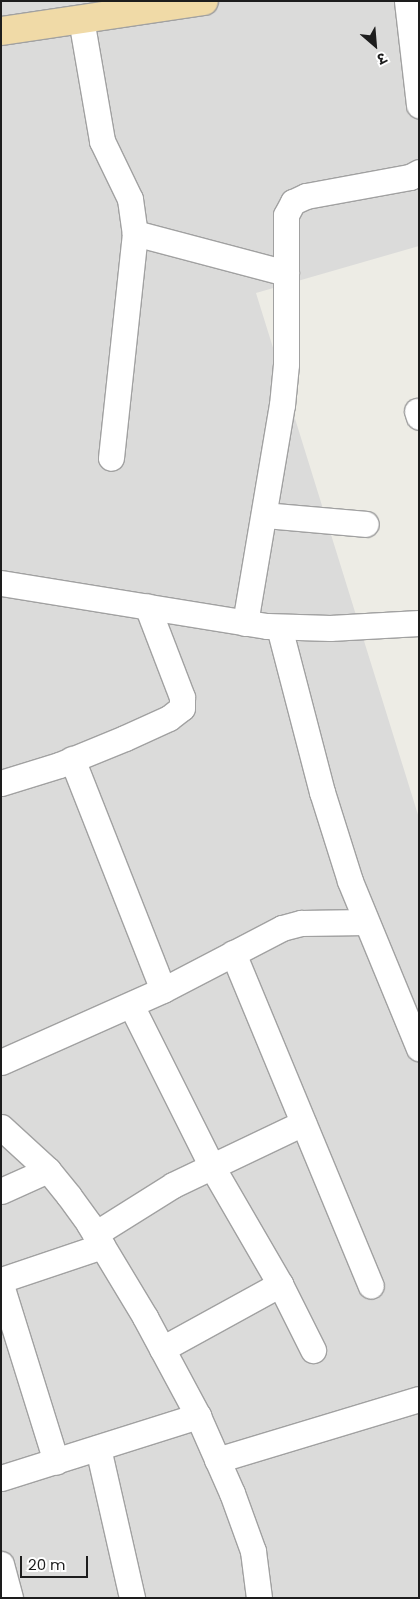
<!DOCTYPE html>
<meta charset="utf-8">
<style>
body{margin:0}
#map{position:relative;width:420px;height:1599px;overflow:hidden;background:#edece5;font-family:Poppins,"Noto Sans Devanagari",sans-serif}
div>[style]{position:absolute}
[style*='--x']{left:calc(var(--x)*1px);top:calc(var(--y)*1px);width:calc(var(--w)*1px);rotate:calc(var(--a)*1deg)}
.residential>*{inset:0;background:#dbdbda}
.roads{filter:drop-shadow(1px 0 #a1a1a1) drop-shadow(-1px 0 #a1a1a1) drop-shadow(0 1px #a1a1a1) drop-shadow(0 -1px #a1a1a1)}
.minor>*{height:25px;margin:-12.5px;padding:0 12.5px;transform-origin:12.5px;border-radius:12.5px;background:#fff}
.major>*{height:28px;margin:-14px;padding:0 14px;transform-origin:14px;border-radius:14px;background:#f0daa7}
span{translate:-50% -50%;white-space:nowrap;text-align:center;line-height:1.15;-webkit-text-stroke:4.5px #fff;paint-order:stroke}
.frame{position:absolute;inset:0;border:2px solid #1d1d1d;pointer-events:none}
.north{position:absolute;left:350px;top:20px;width:50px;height:50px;-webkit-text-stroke:4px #fff;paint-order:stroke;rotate:153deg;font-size:14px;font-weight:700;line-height:20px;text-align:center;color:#1d1d1d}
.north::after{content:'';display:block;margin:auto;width:18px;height:22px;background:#1d1d1d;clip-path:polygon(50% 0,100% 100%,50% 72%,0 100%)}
.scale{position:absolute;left:20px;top:1556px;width:68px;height:22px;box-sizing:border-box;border:2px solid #1d1d1d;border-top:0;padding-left:6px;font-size:15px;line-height:18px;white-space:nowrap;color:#1d1d1d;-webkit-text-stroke:4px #fff;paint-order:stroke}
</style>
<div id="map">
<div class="residential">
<div style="clip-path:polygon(1px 1px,419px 1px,419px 246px,256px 293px,419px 818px,419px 1598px,1px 1598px)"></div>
</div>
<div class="roads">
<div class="minor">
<div style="--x:407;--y:1;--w:105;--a:83.4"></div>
<div style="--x:81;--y:19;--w:124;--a:80.2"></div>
<div style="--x:102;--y:141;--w:64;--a:64.2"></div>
<div style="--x:130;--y:199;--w:34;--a:82"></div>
<div style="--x:135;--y:233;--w:226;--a:96.1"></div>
<div style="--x:135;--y:233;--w:156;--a:14.8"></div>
<div style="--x:417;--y:411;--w:6;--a:72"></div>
<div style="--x:264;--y:515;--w:102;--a:5"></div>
<div style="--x:1;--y:583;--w:269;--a:9.2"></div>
<div style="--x:267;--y:626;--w:63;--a:1.8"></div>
<div style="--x:330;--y:628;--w:89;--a:-3.2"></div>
<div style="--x:245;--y:623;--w:221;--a:-80.4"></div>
<div style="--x:282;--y:405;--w:41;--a:-84.4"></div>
<div style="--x:286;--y:364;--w:149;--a:-90"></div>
<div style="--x:286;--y:215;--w:15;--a:-62"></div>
<div style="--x:293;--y:202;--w:14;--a:-25"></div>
<div style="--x:306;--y:196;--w:106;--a:-10.4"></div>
<div style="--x:410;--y:177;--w:10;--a:-29"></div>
<div style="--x:279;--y:627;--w:171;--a:75.4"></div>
<div style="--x:322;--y:792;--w:93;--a:72.5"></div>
<div style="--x:350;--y:881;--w:181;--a:67.6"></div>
<div style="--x:72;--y:759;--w:248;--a:68.5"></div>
<div style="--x:1;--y:783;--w:61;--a:-17.2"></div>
<div style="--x:59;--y:765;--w:71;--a:-22.2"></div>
<div style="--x:125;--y:738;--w:48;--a:-24.4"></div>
<div style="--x:169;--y:718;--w:16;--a:-38"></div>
<div style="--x:182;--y:708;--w:11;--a:-90"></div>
<div style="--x:182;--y:697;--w:97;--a:-111"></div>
<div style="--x:233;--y:953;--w:360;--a:67.5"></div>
<div style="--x:131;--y:1005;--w:179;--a:63.4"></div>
<div style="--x:211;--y:1165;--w:138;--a:59.9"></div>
<div style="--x:280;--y:1284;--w:74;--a:63.4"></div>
<div style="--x:1;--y:1062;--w:177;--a:-24"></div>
<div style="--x:163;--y:990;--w:134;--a:-27.5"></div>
<div style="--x:282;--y:928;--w:20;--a:-15"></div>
<div style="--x:301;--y:923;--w:65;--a:-0.9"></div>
<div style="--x:1;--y:1127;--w:64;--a:42.5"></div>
<div style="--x:48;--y:1170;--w:33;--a:51"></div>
<div style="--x:69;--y:1196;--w:34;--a:54"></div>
<div style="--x:89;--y:1224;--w:109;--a:58.9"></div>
<div style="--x:145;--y:1317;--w:112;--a:61.8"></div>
<div style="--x:198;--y:1416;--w:84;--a:66.2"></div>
<div style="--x:232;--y:1493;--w:62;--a:70.1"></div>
<div style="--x:253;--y:1551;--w:47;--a:82.7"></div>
<div style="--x:1;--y:1191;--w:51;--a:-24.1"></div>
<div style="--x:95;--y:1234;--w:92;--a:-32.1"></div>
<div style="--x:173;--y:1185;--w:144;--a:-25.5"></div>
<div style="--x:1;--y:1280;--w:107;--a:-18.6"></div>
<div style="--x:1;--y:1285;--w:185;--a:72.7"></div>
<div style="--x:162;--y:1349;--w:135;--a:-28.8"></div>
<div style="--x:98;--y:1448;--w:154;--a:77.2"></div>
<div style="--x:217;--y:1460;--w:211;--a:-16.8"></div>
<div style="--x:1;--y:1478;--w:207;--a:-17.5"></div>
<div style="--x:1;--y:1564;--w:35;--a:75"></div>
</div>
<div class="major">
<div style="--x:1;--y:31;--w:205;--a:-8.4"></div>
</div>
</div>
<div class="frame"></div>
<div class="north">उ</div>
<div class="scale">20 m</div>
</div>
